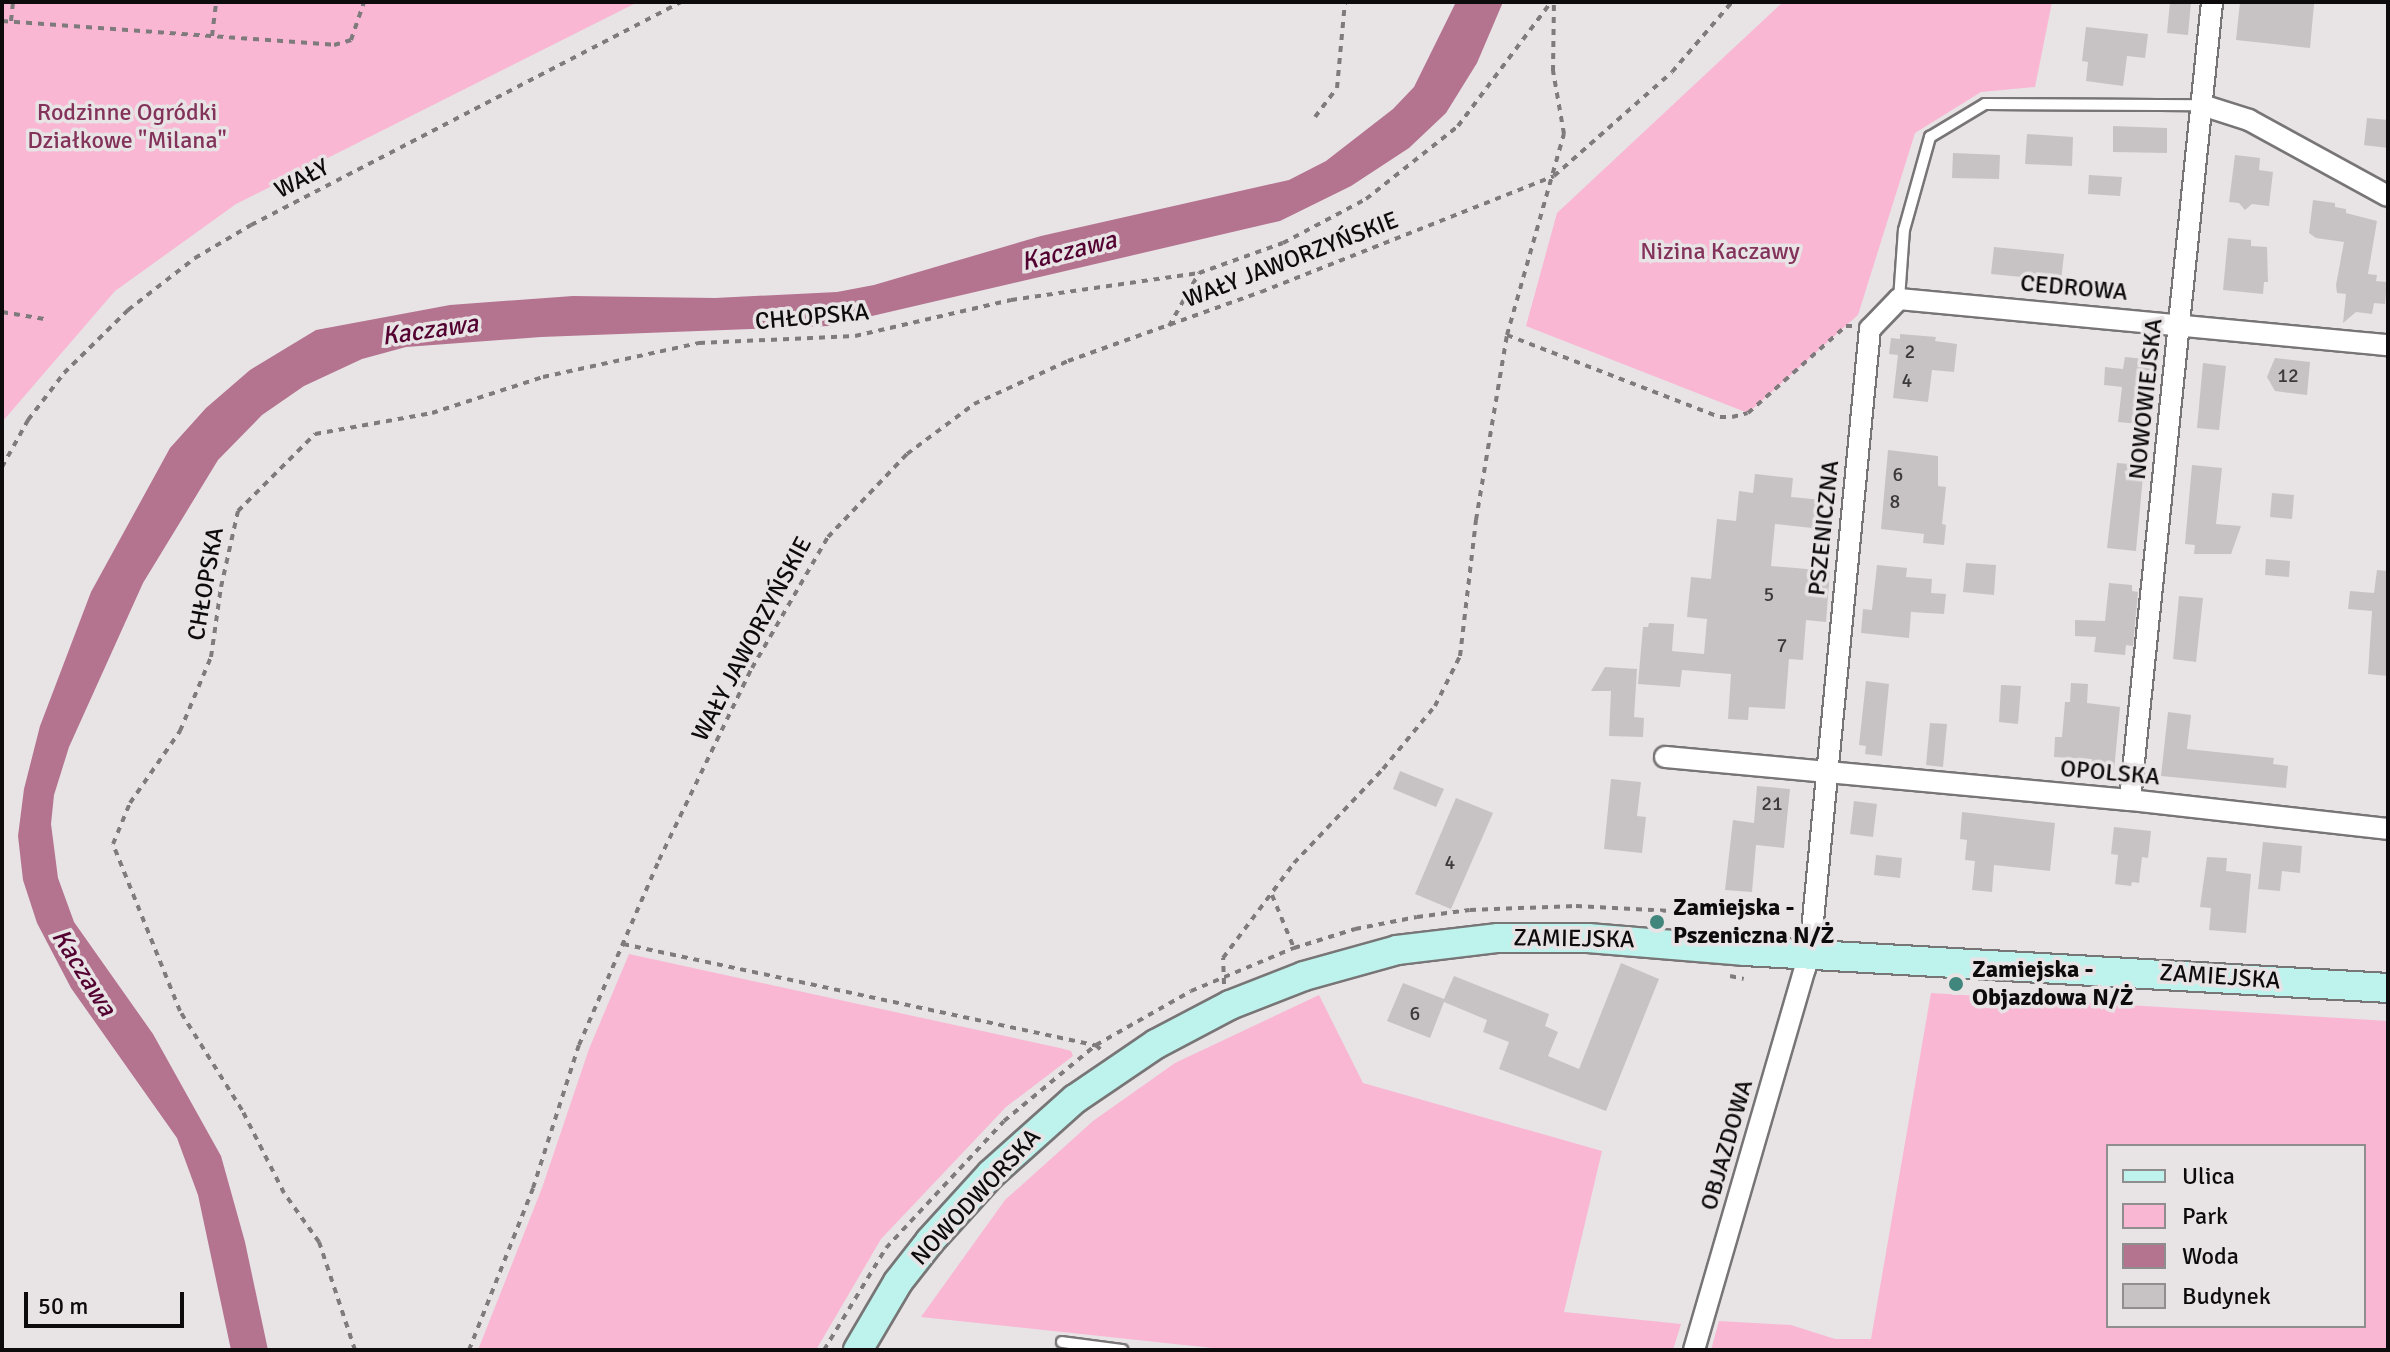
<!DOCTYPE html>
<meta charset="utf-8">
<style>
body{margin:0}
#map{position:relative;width:2390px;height:1352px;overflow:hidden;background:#e8e3e5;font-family:Signika,sans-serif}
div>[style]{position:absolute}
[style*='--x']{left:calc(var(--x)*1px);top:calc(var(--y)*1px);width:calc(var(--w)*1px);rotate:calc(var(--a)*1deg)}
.green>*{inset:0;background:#f9b7d3}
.water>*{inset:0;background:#b4738f}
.building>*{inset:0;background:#c7c3c4}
.path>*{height:4px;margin-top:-2px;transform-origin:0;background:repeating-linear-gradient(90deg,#7f7b7d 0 6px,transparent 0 12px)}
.roads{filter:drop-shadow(2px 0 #787576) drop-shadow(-2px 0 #787576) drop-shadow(0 2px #787576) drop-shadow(0 -2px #787576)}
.lane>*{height:10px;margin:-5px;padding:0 5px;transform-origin:5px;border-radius:5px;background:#fff}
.street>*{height:20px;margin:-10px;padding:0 10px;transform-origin:10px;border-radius:10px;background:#fff}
.secondary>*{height:28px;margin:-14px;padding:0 14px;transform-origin:14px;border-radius:14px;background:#bef3ed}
.dots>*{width:22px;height:22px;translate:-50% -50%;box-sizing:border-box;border:4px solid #e8e3e5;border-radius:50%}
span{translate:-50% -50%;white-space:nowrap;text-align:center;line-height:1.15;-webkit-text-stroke:7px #e8e3e5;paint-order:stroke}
.number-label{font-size:20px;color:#3c393a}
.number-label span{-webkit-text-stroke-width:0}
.park-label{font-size:24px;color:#83325a}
.street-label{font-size:24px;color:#0d0b0c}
.poi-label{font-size:24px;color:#0d0b0c;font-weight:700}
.left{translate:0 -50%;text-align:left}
.water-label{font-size:26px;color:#530131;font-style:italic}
.frame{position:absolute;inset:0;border:4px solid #0d0b0c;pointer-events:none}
.legend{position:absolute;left:2106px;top:1144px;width:260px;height:184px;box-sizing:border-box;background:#e8e3e5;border:2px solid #908d8e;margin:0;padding:10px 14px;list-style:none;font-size:24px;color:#0d0b0c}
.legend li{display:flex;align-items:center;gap:16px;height:40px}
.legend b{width:40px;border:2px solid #908d8e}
.scale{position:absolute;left:24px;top:1292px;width:160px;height:36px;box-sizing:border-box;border:4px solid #0d0b0c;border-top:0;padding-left:10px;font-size:24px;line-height:28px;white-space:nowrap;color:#0d0b0c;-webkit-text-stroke:6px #e8e3e5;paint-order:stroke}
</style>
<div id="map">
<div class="green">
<div style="clip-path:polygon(2px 2px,638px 2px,236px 204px,115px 291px,2px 422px)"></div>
<div style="clip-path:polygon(1783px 2px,2052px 2px,2035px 87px,1981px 92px,1915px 133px,1858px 315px,1748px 413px,1526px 326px,1557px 213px)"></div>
<div style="clip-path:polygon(629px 954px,1060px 1048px,1071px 1051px,1073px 1056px,1006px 1107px,881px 1239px,816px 1350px,478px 1350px,542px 1188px,589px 1049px)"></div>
<div style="clip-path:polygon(evenodd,1931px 993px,2388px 1021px,2388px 1350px,1711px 1350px,1719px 1321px,1791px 1325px,1835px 1339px,1871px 1339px,1931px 993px,2364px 1146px,2364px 1326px,2108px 1326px,2108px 1146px,2364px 1146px)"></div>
<div style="clip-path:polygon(1319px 995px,1363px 1083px,1602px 1151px,1564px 1312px,1681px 1324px,1673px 1350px,1231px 1350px,921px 1317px,1005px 1200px,1093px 1121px,1175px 1063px)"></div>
</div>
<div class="water">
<div style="clip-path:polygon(1456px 2px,1503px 2px,1477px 63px,1446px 113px,1409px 148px,1351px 186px,1280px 221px,829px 326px,541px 337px,406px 347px,362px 359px,304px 386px,262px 415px,218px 460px,143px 583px,69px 747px,54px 795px,51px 824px,58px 878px,74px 922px,153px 1034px,221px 1156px,245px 1242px,268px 1350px,231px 1350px,198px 1195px,177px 1138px,71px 988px,37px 923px,23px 880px,18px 836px,24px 789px,40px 726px,91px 592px,170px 448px,206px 408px,250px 370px,316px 330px,450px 305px,573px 296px,715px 298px,837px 292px,874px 285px,1041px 236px,1289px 180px,1326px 161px,1393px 109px,1414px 87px)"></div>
</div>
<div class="building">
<div style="clip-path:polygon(2170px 2px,2191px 2px,2188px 35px,2167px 33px)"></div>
<div style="clip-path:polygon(2240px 2px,2314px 4px,2310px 48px,2236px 40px)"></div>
<div style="clip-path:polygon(2086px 27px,2148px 34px,2145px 58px,2127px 56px,2123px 86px,2086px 81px,2088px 62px,2082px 61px)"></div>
<div style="clip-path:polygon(2367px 118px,2388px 120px,2388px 148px,2364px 145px)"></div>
<div style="clip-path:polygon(2113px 126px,2167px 128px,2167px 153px,2113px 152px)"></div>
<div style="clip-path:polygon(2027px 134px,2073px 137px,2072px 166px,2025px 164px)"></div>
<div style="clip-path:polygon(1953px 153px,2000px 155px,1999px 179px,1952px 178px)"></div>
<div style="clip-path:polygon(2235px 155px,2260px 158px,2259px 170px,2273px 172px,2269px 206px,2252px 204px,2245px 210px,2239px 203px,2229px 202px)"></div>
<div style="clip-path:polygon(2089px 175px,2122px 177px,2120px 196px,2088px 194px)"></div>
<div style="clip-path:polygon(2313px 200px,2335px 203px,2335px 207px,2346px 209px,2346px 213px,2377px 221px,2368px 274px,2377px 275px,2376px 281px,2387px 282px,2385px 304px,2374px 303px,2372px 314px,2356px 312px,2343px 323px,2346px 294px,2337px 293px,2336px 285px,2344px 242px,2316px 238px,2309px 233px)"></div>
<div style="clip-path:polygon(2228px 238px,2251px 240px,2251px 246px,2267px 247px,2268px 282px,2264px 282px,2263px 294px,2223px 290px)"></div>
<div style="clip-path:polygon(1994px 247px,2064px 254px,2061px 281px,1991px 274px)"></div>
<div style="clip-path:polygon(1900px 334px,1936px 337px,1935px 341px,1957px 344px,1954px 372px,1932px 370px,1928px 402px,1893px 398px,1898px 355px,1889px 354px,1891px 338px,1900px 339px)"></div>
<div style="clip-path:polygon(2125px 357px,2155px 360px,2149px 425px,2118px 422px,2122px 387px,2104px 385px,2105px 367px,2123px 369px)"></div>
<div style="clip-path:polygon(2275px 358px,2310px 362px,2307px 395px,2275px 391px,2267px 377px)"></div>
<div style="clip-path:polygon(2203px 363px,2226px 366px,2219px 430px,2197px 428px)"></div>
<div style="clip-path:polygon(1888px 450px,1938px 456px,1938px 486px,1946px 487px,1942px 524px,1946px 525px,1944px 545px,1923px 543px,1924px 534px,1881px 529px)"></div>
<div style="clip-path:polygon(2117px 463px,2144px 465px,2136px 551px,2107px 548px)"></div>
<div style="clip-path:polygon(2192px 465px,2222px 468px,2216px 524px,2241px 526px,2231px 554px,2194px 554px,2195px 545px,2185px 544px)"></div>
<div style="clip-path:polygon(1755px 474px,1793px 478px,1791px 497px,1823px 500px,1821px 529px,1775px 524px,1771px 566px,1830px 571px,1826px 622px,1806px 620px,1803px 660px,1789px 659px,1785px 709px,1749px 707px,1748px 720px,1728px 719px,1731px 674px,1682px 670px,1680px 687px,1638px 684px,1643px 627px,1648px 627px,1649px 623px,1674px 624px,1672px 651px,1704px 654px,1707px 619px,1687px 617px,1691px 577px,1711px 579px,1717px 519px,1736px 521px,1739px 491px,1753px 493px)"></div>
<div style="clip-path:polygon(2272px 493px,2294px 495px,2292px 519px,2270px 517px)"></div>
<div style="clip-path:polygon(2266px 559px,2290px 561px,2289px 577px,2265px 575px)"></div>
<div style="clip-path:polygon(1966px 563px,1996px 565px,1994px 595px,1963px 592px)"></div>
<div style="clip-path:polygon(1877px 565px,1907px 568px,1906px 577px,1932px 579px,1931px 593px,1946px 594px,1944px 614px,1911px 612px,1909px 638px,1861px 633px,1863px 609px,1872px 610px)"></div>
<div style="clip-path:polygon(2377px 570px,2388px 571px,2388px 676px,2368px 674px,2372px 611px,2348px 609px,2350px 591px,2374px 593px)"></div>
<div style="clip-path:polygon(2109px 583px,2132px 585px,2132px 591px,2138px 592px,2133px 646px,2126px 645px,2125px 655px,2094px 652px,2096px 637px,2075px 636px,2075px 620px,2105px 621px)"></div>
<div style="clip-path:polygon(2179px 596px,2203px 598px,2196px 662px,2173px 659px)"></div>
<div style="clip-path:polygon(1605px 667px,1637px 669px,1634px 717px,1644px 718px,1643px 737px,1609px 736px,1611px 691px,1591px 691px)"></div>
<div style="clip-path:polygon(1866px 681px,1889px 684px,1882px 756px,1865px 754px,1866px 746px,1859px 745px)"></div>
<div style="clip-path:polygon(2071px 683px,2088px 684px,2087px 703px,2120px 707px,2114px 771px,2091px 769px,2092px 759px,2054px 757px,2055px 737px,2062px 737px,2065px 702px,2070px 702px)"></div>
<div style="clip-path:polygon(2001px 685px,2021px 686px,2018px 724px,1999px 722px)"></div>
<div style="clip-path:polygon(2168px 712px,2191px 715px,2187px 749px,2274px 758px,2273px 764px,2288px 766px,2286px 788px,2161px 776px)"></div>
<div style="clip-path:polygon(1930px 723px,1947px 724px,1943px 767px,1926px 765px)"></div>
<div style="clip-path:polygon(1400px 771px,1444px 789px,1436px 807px,1393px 789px)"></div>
<div style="clip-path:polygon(1611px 779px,1641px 782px,1637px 816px,1646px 817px,1642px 853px,1604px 849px)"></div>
<div style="clip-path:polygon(1757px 786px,1790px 789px,1784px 848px,1756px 845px,1752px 892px,1725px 890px,1733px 820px,1754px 823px)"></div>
<div style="clip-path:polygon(1456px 798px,1493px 813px,1451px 909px,1415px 894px)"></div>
<div style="clip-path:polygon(1854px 801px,1877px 804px,1873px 837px,1850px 834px)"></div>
<div style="clip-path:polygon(1962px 812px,2055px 823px,2050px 871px,1994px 865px,1992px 892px,1972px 890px,1975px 861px,1965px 860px,1967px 840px,1960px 839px)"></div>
<div style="clip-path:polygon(2114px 827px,2151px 831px,2148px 858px,2142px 857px,2139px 883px,2132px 882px,2131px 886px,2115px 884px,2118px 855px,2111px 854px)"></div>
<div style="clip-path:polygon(2263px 842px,2302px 846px,2300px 873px,2282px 871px,2280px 891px,2258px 889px)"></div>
<div style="clip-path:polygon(1876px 855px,1902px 858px,1900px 878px,1874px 875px)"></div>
<div style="clip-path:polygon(2207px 857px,2227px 858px,2226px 871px,2251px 874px,2246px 933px,2209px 930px,2211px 908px,2200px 907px)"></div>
<div style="clip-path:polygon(1621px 963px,1659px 979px,1606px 1111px,1499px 1069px,1509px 1042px,1483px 1032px,1487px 1020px,1444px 1002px,1430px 1038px,1387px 1021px,1403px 983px,1444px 999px,1454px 976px,1549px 1014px,1545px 1026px,1558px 1032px,1548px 1056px,1579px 1069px)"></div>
</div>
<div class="path">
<div style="--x:2;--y:21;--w:333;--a:4.1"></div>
<div style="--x:334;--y:45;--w:18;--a:-16"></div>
<div style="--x:351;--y:40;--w:40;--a:-71.1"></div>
<div style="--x:11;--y:21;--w:19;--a:-84"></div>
<div style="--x:212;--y:36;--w:34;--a:-83"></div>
<div style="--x:1315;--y:117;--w:36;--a:-53"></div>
<div style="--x:1337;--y:88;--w:86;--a:-84.7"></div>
<div style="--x:2;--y:312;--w:43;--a:9.5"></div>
<div style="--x:1169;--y:326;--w:61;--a:-60.5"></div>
<div style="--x:1199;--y:273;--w:89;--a:-19.7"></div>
<div style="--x:1283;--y:243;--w:94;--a:-27.9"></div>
<div style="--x:1366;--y:199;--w:117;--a:-38.4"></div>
<div style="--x:1458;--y:126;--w:155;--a:-53.1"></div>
<div style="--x:1507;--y:335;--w:228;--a:21.1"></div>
<div style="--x:1720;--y:417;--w:12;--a:0"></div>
<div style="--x:1732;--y:417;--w:16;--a:-14"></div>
<div style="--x:1748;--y:413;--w:131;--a:-41.6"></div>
<div style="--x:1846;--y:326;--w:6;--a:0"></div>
<div style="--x:2;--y:467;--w:54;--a:-61"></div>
<div style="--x:28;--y:420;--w:59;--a:-52.5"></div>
<div style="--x:64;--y:373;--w:90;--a:-44.5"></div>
<div style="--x:128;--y:310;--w:85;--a:-37.8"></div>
<div style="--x:195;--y:258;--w:65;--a:-30.5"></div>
<div style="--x:251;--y:225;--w:485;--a:-27.4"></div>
<div style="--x:1272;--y:895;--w:57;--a:67.5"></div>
<div style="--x:623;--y:944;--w:484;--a:12.1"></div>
<div style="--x:1096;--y:1045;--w:10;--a:45"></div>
<div style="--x:1730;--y:976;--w:14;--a:12"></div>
<div style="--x:1224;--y:984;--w:26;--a:-92"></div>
<div style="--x:1223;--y:958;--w:119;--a:-53.2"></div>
<div style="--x:1294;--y:863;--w:129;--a:-46.6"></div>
<div style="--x:1383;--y:769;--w:82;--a:-50.5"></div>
<div style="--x:1435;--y:706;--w:56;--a:-63.4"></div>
<div style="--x:1460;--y:656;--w:137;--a:-83.3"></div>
<div style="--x:1476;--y:520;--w:188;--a:-80.5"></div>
<div style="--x:1507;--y:335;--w:209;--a:-74.2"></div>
<div style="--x:1564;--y:134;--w:64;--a:-99.9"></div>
<div style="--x:1553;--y:71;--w:69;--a:-89.2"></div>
<div style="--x:355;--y:1350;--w:114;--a:-108.4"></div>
<div style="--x:319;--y:1242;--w:60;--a:-125.5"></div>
<div style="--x:284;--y:1193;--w:93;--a:-116.8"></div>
<div style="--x:242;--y:1110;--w:117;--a:-122.1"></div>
<div style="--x:180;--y:1011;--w:180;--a:-111.9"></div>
<div style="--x:113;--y:844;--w:44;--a:-67.5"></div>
<div style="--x:130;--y:803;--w:88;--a:-55.2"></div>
<div style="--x:180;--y:731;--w:80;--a:-67.3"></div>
<div style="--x:211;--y:657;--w:71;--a:-81.9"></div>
<div style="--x:221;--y:587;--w:78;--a:-77.4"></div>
<div style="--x:238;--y:511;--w:109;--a:-45"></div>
<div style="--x:315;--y:434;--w:119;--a:-10.2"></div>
<div style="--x:432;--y:413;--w:117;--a:-18"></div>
<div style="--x:543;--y:377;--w:160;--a:-12.3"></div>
<div style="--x:699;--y:343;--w:156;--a:-2.6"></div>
<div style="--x:855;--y:336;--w:160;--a:-13"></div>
<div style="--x:1011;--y:300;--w:190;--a:-8.2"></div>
<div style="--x:469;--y:1350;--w:174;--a:-68.4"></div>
<div style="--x:533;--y:1188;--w:150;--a:-72.2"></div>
<div style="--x:579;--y:1045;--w:202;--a:-66.6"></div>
<div style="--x:659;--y:860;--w:213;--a:-64.2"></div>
<div style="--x:752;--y:668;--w:151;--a:-59.9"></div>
<div style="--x:828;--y:537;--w:115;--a:-46.4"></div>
<div style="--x:907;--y:454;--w:84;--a:-36.7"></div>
<div style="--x:974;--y:404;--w:103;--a:-24.6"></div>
<div style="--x:1068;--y:361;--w:205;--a:-19.7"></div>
<div style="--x:1261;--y:292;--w:315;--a:-21.6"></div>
<div style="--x:1554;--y:176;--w:157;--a:-41.4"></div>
<div style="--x:1672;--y:72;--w:92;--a:-49.4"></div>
<div style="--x:824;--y:1350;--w:119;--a:-58.7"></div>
<div style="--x:886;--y:1248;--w:173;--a:-47.1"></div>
<div style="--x:1004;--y:1121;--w:119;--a:-39.6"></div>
<div style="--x:1096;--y:1045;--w:109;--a:-29.6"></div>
<div style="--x:1191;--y:991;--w:112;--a:-22.7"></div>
<div style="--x:1294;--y:948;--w:64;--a:-17.3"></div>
<div style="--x:1355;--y:929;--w:63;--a:-11"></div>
<div style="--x:1417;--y:917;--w:53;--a:-7.5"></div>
<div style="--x:1470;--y:910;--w:106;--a:-2.2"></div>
<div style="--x:1576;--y:906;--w:172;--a:3"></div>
</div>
<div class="roads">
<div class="lane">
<div style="--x:1899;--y:299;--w:69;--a:-85.9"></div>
<div style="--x:1904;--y:230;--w:97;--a:-74.4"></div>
<div style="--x:1930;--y:137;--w:64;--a:-31"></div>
<div style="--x:1985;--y:104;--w:217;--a:0.3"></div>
<div style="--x:1062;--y:1342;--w:61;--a:7.6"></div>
</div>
<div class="street">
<div style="--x:2202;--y:105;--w:49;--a:17.7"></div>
<div style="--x:2249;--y:120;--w:158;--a:28.7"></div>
<div style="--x:1665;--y:757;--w:467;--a:5.3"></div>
<div style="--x:2130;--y:800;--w:260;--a:6.4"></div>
<div style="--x:2130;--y:800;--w:802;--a:-84.13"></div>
<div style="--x:1694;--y:1350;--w:397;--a:-73.8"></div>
<div style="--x:1805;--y:969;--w:39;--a:-80"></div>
<div style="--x:1812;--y:931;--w:605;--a:-84.5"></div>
<div style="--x:1870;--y:329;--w:42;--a:-46"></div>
<div style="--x:1899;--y:299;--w:491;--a:5.4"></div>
</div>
<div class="secondary">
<div style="--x:858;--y:1350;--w:79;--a:-59.5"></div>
<div style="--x:898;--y:1282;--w:52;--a:-52"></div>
<div style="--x:930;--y:1241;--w:91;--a:-47.7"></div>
<div style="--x:991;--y:1174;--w:113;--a:-41.8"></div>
<div style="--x:1075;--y:1099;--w:98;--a:-34.2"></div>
<div style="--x:1156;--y:1044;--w:84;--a:-27.8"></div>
<div style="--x:1230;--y:1005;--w:79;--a:-21.4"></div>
<div style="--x:1304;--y:976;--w:97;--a:-15.6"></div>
<div style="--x:1397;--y:950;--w:102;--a:-6.8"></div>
<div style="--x:1498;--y:938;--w:90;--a:0"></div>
<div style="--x:1588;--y:938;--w:158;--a:4.7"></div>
<div style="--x:1745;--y:951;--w:644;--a:3.29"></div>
</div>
</div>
<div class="dots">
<div style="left:1657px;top:922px;background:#41867c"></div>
<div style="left:1956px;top:984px;background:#41867c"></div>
</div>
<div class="number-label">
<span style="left:1910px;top:351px">2</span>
<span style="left:2288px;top:375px">12</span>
<span style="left:1907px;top:380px">4</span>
<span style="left:1898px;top:474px">6</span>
<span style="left:1895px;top:501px">8</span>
<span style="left:1769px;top:594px">5</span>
<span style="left:1782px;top:645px">7</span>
<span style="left:1772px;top:803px">21</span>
<span style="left:1450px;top:862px">4</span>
<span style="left:1415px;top:1013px">6</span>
</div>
<div class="park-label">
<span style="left:127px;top:127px">Rodzinne Ogródki<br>Działkowe "Milana"</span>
<span style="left:1720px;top:252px">Nizina Kaczawy</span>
</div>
<div class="street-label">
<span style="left:302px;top:179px;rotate:-27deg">WAŁY</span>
<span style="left:1291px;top:260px;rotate:-21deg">WAŁY JAWORZYŃSKIE</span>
<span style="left:2074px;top:288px;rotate:5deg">CEDROWA</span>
<span style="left:812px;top:317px;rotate:-5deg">CHŁOPSKA</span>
<span style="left:2146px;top:399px;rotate:-84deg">NOWOWIEJSKA</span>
<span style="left:1824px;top:528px;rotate:-84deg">PSZENICZNA</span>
<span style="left:206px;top:584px;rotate:-80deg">CHŁOPSKA</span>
<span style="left:752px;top:639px;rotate:-62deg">WAŁY JAWORZYŃSKIE</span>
<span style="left:2110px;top:773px;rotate:5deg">OPOLSKA</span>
<span style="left:1574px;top:939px;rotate:1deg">ZAMIEJSKA</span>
<span style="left:2220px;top:977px;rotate:4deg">ZAMIEJSKA</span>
<span style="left:1727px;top:1145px;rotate:-74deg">OBJAZDOWA</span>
<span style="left:976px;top:1197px;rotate:-47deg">NOWODWORSKA</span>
</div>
<div class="poi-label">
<span class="left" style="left:1673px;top:922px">Zamiejska -<br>Pszeniczna N/Ż</span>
<span class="left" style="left:1972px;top:984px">Zamiejska -<br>Objazdowa N/Ż</span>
</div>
<div class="water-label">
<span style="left:1069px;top:252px;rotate:-14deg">Kaczawa</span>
<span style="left:430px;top:331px;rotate:-8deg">Kaczawa</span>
<span style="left:83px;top:973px;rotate:58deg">Kaczawa</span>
</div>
<div class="frame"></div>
<ul class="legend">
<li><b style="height:10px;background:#bef3ed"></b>Ulica</li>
<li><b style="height:22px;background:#f9b7d3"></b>Park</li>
<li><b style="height:22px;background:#b4738f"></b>Woda</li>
<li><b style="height:22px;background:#c7c3c4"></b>Budynek</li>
</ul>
<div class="scale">50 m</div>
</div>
